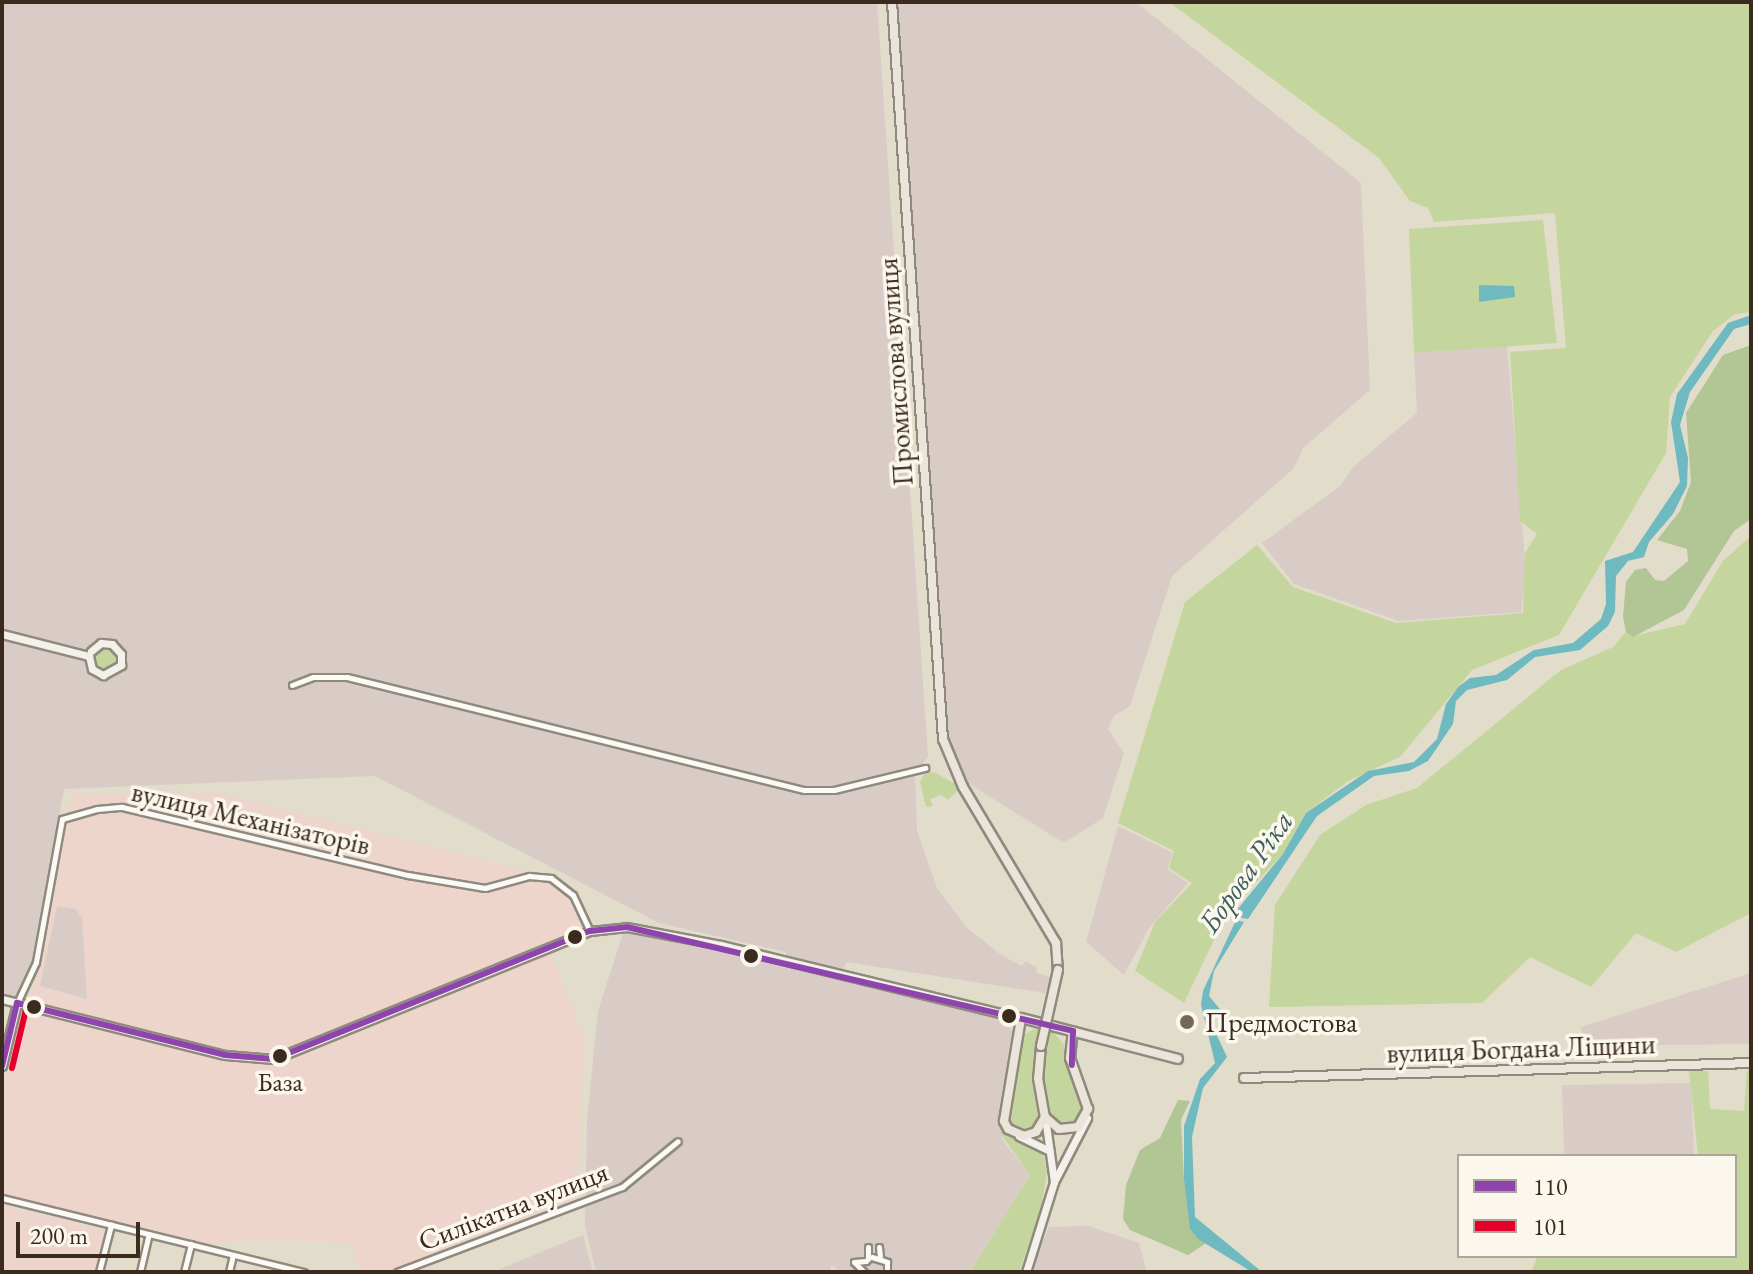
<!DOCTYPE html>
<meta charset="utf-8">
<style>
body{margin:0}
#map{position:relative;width:1753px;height:1274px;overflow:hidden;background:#e2dcca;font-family:"EB Garamond",serif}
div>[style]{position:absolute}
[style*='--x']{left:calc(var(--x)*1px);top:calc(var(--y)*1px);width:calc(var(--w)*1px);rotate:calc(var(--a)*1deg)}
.built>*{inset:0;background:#eed5cb}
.industrial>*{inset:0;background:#d9ccc6}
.green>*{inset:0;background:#c4d69e}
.round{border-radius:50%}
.forest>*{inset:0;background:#b1c595}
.water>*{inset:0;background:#6fbac0}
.roads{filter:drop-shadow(2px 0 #908a7e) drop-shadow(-2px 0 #908a7e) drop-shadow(0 2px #908a7e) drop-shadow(0 -2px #908a7e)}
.street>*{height:5px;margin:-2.5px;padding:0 2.5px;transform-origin:2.5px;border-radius:2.5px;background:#fbfaf7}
.secondary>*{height:7px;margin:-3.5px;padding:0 3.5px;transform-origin:3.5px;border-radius:3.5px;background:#f4f1ec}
.primary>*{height:8px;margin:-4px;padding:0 4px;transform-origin:4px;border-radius:4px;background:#ebe4da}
.bridges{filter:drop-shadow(2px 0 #908a7e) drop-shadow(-2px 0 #908a7e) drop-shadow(0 2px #908a7e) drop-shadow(0 -2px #908a7e)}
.primary-bridge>*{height:8px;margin:-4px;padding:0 4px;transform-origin:4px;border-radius:4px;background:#ebe4da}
.bus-1>*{height:6px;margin:-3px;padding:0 3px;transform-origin:3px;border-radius:3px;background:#8e44ad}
.bus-2>*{height:6px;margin:-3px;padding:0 3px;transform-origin:3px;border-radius:3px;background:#e4002b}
.dots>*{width:22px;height:22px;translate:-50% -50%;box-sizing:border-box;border:4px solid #fbf7ec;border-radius:50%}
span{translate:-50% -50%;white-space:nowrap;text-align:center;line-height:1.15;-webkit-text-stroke:7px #fbf7ec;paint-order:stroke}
.bus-label{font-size:26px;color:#3b2a1e}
.street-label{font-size:28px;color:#3b2a1e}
.poi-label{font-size:28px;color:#3b2a1e}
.left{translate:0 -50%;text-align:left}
.water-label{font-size:30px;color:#3c5e5d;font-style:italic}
.frame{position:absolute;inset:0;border:4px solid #3b2a1e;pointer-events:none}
.legend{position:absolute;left:1457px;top:1154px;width:280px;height:104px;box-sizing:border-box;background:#fbf7ec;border:2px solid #aea59a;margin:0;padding:10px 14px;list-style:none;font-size:24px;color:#3b2a1e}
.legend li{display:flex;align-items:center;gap:16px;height:40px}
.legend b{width:40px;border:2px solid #aea59a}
.scale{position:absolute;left:16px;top:1222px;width:124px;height:36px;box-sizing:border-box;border:4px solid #3b2a1e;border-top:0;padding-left:10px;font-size:24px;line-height:28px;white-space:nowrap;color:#3b2a1e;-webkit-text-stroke:6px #fbf7ec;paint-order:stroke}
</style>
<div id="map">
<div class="built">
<div style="clip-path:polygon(215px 792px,531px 872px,560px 886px,572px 899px,582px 928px,316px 1043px,272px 1055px,248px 1055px,30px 1002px,72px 794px)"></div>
<div style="clip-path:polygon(550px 950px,585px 1040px,576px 1202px,391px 1272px,360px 1272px,350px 1243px,263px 1239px,204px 1245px,2px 1195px,2px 1072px,18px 1007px,235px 1059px,268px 1061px,293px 1057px)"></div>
<div style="clip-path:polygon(2px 1205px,105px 1230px,94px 1272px,2px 1272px)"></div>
</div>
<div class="industrial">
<div style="clip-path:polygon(2px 2px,877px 2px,928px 756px,915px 775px,917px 831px,937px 888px,966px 927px,1001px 955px,1022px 966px,1026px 961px,1037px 968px,1036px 973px,1051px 977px,1045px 993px,846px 962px,842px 971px,786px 957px,786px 952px,659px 923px,375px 776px,64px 789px,31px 968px,16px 998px,2px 994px)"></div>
<div style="clip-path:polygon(895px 2px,1136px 2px,1361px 183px,1370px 390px,1304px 447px,1293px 469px,1172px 576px,1130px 706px,1114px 716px,1108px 729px,1124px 753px,1103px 818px,1064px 843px,963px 780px,948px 747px)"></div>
<div style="clip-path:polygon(1507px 346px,1526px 573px,1521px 612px,1399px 621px,1294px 584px,1262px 543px,1340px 486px,1354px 466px,1417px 413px,1414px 353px)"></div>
<div style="clip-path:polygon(1118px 826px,1173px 853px,1167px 869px,1188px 883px,1149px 928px,1124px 975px,1086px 942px)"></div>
<div style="clip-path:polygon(57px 906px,76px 909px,82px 918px,87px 999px,40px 986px)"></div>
<div style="clip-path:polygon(624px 930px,653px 932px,1006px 1018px,1015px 1040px,1000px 1111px,1002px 1139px,1030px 1175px,970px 1272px,841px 1272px,831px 1265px,831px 1272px,596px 1272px,585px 1226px,587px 1120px,598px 1011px)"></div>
<div style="clip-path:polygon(1751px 973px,1751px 1044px,1582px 1046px,1581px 1027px)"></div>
<div style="clip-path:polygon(1691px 1083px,1694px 1155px,1564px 1156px,1562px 1085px)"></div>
<div style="clip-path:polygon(1089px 1226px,1139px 1243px,1147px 1272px,1030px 1272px,1049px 1227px)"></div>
<div style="clip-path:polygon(583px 1235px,593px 1272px,493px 1272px,573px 1239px)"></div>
</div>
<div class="green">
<div style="clip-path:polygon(1169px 2px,1751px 2px,1751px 312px,1735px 314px,1713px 331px,1670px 397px,1666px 453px,1559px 635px,1472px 670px,1400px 757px,1348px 781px,1306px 813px,1283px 854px,1227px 912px,1184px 1003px,1135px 971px,1155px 922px,1192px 883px,1169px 868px,1174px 851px,1118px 823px,1185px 602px,1257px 545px,1293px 587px,1396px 623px,1523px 613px,1525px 553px,1537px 534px,1520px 521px,1510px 352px,1566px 348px,1555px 213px,1434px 222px,1428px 208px,1410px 201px,1379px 158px)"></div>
<div style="clip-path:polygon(1543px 220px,1557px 343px,1414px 353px,1409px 229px)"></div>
<div style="clip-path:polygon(1751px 536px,1751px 913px,1676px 952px,1636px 933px,1591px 987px,1530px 957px,1482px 1003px,1269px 1007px,1275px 905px,1320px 835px,1366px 805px,1417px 788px,1561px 670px,1613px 647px,1626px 632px,1633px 636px,1685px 624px,1723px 561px)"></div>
<div class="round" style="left:92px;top:645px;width:26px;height:26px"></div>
<div style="clip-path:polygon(934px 772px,957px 785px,958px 790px,948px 800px,941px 795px,930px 799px,933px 806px,926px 807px,920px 782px,925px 773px)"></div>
<div style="clip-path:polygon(1040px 1026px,1033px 1076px,1041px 1118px,1036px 1129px,1023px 1133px,1011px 1130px,1005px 1116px,1021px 1036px)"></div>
<div style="clip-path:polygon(1050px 1028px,1064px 1045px,1083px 1097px,1085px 1115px,1074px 1123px,1062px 1124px,1049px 1115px,1041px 1063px)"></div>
<div style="clip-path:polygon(1689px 1070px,1708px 1071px,1710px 1109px,1744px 1111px,1747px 1071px,1751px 1070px,1751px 1272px,1531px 1272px,1538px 1256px,1735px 1256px,1735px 1156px,1698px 1156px)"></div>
<div style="clip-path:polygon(998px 1130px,1043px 1153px,1047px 1171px,1041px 1210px,1019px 1272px,970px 1272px,1030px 1175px)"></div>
</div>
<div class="forest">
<div style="clip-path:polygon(1751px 345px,1751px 519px,1734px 531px,1684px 610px,1633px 637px,1626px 632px,1623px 616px,1626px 582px,1635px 570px,1646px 568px,1655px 580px,1664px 581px,1688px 561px,1687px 549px,1657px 540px,1680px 511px,1691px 482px,1686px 413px,1723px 355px)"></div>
<div style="clip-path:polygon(1178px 1100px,1190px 1101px,1181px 1120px,1184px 1179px,1198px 1239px,1206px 1243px,1188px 1255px,1130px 1230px,1123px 1219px,1126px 1185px,1140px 1150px,1160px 1138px)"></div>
</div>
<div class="water">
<div style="clip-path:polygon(1479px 285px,1514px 286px,1515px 297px,1479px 302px)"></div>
<div style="clip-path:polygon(1751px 315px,1751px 324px,1734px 329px,1690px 392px,1680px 425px,1688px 458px,1687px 486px,1673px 514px,1649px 542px,1644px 557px,1628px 561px,1616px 576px,1615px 612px,1608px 626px,1580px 650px,1535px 657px,1507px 680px,1467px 690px,1456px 701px,1453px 724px,1428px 761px,1409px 771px,1374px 776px,1317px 816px,1248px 919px,1232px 916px,1283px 854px,1306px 813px,1368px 771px,1414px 762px,1437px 739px,1446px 704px,1458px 687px,1470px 678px,1496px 675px,1534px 650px,1573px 643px,1601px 619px,1606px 604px,1605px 561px,1633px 552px,1680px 482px,1671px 422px,1677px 394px,1728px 323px)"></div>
<div style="clip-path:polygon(1236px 920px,1244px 922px,1214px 971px,1209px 996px,1224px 1014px,1214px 1015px,1211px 1023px,1227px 1057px,1203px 1088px,1192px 1137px,1195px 1217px,1262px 1272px,1252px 1272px,1198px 1239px,1190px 1229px,1184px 1179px,1184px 1126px,1200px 1079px,1215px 1063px,1201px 1005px,1203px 991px)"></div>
</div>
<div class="roads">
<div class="street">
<div style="--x:292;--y:685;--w:22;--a:-21"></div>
<div style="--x:313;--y:677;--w:34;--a:0"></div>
<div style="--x:347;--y:677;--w:471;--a:13.9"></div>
<div style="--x:804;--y:790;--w:30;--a:0"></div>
<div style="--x:834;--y:790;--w:94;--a:-13.6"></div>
<div style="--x:17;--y:1003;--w:45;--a:-65.1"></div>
<div style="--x:36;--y:962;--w:145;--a:-79.7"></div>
<div style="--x:62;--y:819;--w:36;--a:-16"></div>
<div style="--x:97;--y:809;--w:25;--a:-5"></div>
<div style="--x:122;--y:807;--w:294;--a:13.4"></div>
<div style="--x:408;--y:875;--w:78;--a:9.6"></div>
<div style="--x:485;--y:888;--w:46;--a:-15.3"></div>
<div style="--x:529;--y:876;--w:22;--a:5"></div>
<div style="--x:551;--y:878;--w:28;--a:38"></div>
<div style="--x:573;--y:895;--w:40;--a:65"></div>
<div style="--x:2;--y:1198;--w:311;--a:13.8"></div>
<div style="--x:868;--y:1247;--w:12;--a:90"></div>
<div style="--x:879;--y:1247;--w:9;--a:84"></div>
<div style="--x:872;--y:1257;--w:16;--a:18"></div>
<div style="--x:887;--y:1262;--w:10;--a:90"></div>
<div style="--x:99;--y:1272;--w:49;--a:-75.7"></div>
<div style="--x:140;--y:1272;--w:39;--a:-77"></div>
<div style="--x:184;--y:1272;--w:29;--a:-76"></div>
<div style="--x:229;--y:1272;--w:17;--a:-77"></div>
<div style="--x:397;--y:1272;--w:241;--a:-20.7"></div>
<div style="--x:622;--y:1187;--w:72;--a:-39.4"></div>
<div style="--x:864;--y:1272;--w:14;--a:-135"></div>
<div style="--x:854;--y:1262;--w:12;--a:-5"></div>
</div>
<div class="secondary">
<div style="--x:2;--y:634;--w:90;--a:14.2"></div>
<div style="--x:89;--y:656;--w:13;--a:77"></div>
<div style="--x:92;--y:669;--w:13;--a:29"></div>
<div style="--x:103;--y:675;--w:21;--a:-29"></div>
<div style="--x:121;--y:665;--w:11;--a:-90"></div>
<div style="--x:121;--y:654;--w:13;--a:-132"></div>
<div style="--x:112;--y:644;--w:11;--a:-175"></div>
<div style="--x:101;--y:643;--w:13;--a:141"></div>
<div style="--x:2;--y:999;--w:230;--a:14.1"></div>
<div style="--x:225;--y:1055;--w:49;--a:4.7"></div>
<div style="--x:274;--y:1059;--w:341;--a:-22.1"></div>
<div style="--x:590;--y:931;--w:37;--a:-6"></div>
<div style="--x:627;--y:927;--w:96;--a:10.8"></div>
<div style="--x:721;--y:945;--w:309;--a:13.7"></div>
<div style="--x:2;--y:1066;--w:65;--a:-76.6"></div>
<div style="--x:1019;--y:1136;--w:34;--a:26"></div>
<div style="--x:1055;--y:1180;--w:70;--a:-62.7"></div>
<div style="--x:1026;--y:1272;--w:94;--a:-72.7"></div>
<div style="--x:1054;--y:1182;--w:66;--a:-97.9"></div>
</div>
<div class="primary">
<div style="--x:892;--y:2;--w:739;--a:86.04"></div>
<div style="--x:943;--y:739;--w:52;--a:67.4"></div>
<div style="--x:963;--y:787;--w:182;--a:59.2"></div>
<div style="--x:1056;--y:943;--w:27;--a:86"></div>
<div style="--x:1041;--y:1046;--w:32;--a:95"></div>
<div style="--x:1038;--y:1078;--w:40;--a:80"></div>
<div style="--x:1045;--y:1117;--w:18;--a:41"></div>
<div style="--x:1059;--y:1129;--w:19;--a:-6"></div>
<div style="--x:1078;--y:1127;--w:21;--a:-61"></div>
<div style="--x:1088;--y:1109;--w:54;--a:-109.4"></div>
<div style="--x:1070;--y:1058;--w:27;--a:-84"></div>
<div style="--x:1244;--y:1078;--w:507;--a:-1.69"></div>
<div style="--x:1045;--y:1117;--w:17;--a:121"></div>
<div style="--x:1036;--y:1132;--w:13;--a:162"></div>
<div style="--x:1024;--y:1136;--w:17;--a:-156"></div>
<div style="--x:1008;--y:1129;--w:9;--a:-117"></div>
<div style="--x:1004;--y:1121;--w:104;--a:-80.6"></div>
<div style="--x:1021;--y:1018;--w:162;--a:14.6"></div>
</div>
</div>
<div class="bridges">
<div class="primary-bridge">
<div style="--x:1041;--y:1046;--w:78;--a:-77.4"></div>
</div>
</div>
<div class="bus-1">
<div style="--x:17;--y:1003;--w:214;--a:14"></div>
<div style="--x:225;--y:1055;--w:49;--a:4.7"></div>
<div style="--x:274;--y:1059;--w:341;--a:-22.1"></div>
<div style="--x:590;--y:931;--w:37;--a:-6"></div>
<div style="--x:627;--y:927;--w:458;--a:13.1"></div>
<div style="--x:1073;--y:1031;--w:34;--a:92"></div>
<div style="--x:2;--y:1066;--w:65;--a:-76.6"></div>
</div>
<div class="bus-2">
<div style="--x:12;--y:1068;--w:65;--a:-76.6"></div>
</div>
<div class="dots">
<div style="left:575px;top:937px;background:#3b2a1e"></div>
<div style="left:751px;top:956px;background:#3b2a1e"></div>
<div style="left:34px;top:1007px;background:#3b2a1e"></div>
<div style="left:1009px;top:1016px;background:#3b2a1e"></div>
<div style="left:1187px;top:1022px;background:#75685a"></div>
<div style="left:280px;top:1056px;background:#3b2a1e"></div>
</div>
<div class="bus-label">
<span style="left:280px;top:1083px">База</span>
</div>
<div class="street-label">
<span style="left:895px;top:372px;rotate:-94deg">Промислова вулиця</span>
<span style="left:251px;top:818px;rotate:13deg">вулиця Механізаторів</span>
<span style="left:1521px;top:1048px;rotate:-2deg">вулиця Богдана Ліщини</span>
<span style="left:513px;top:1206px;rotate:-21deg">Силікатна вулиця</span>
</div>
<div class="poi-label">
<span class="left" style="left:1205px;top:1022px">Предмостова</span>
</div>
<div class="water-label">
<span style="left:1246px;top:872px;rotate:-55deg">Борова Ріка</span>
</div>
<div class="frame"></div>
<ul class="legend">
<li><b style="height:10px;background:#8e44ad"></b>110</li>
<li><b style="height:10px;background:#e4002b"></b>101</li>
</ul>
<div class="scale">200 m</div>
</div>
